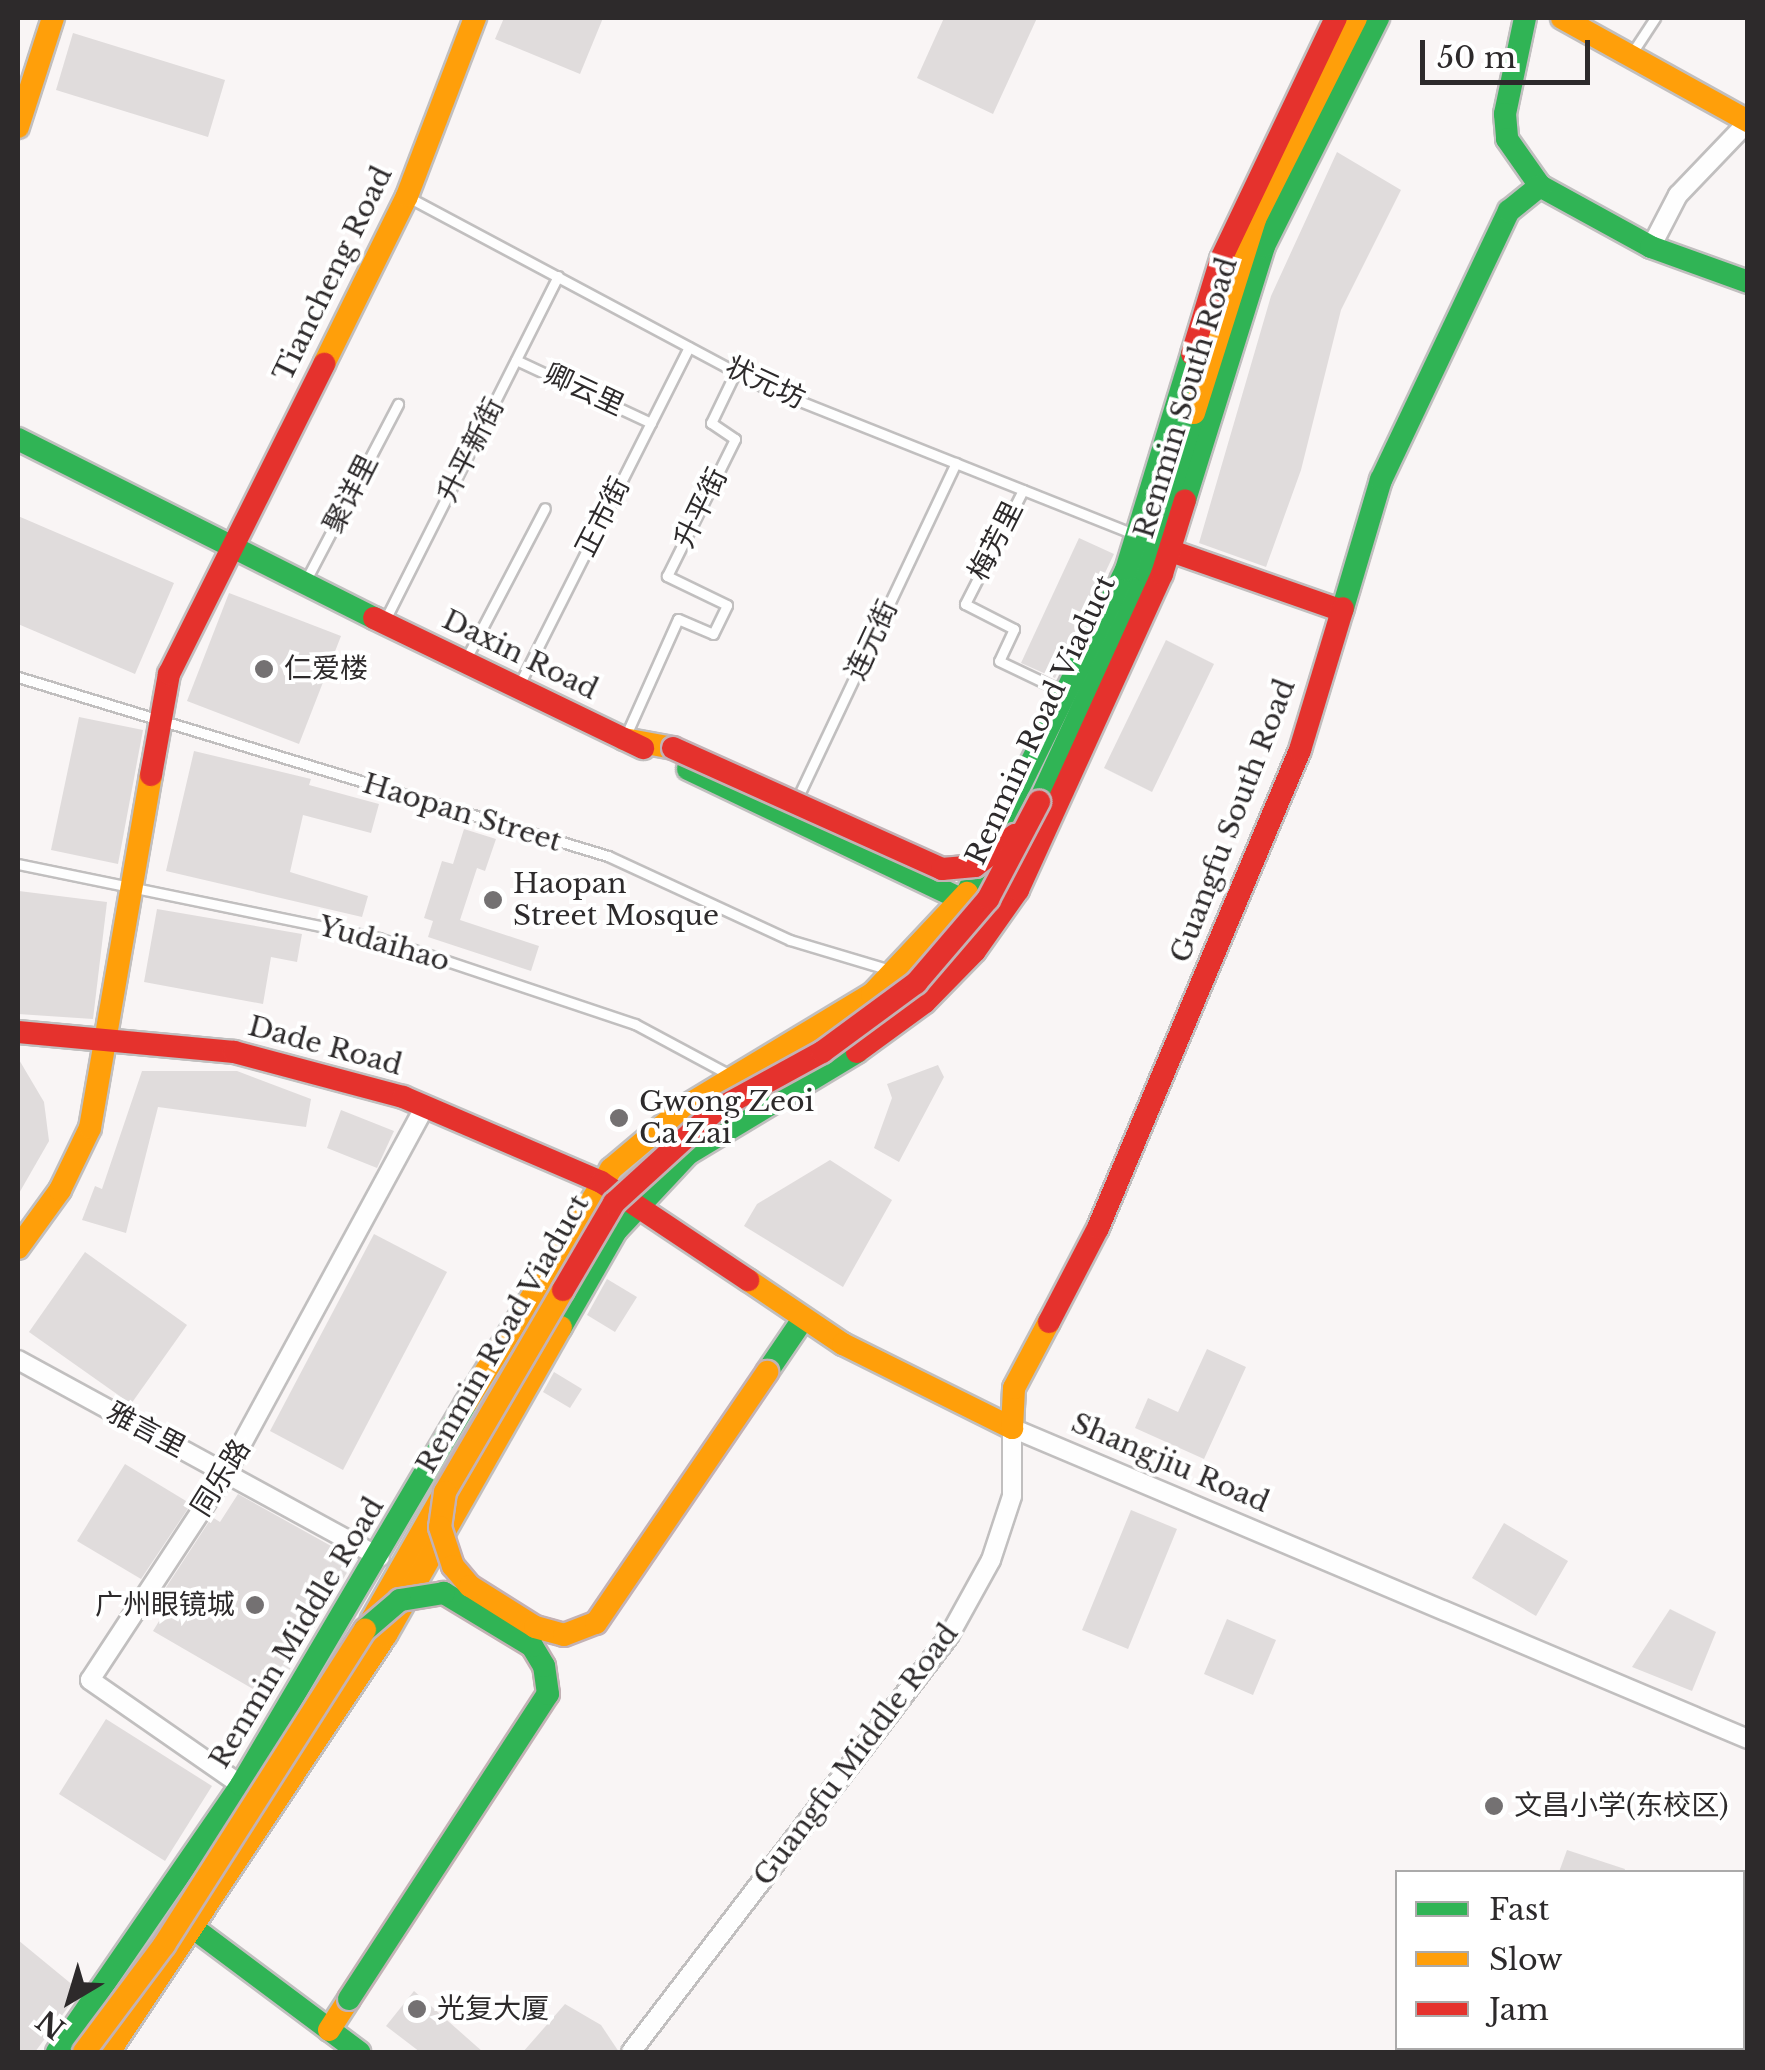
<!DOCTYPE html>
<meta charset="utf-8">
<style>
body{margin:0}
#map{position:relative;width:1765px;height:2070px;overflow:hidden;background:#f9f5f5;font-family:"Libre Baskerville","Noto Sans SC",serif}
div>[style]{position:absolute}
[style*='--x']{left:calc(var(--x)*1px);top:calc(var(--y)*1px);width:calc(var(--w)*1px);rotate:calc(var(--a)*1deg)}
.building>*{inset:0;background:#e0dcdc}
.roads{filter:drop-shadow(2px 0 #c1bfbf) drop-shadow(-2px 0 #c1bfbf) drop-shadow(0 2px #c1bfbf) drop-shadow(0 -2px #c1bfbf)}
.lane>*{height:9px;margin:-4.5px;padding:0 4.5px;transform-origin:4.5px;border-radius:4.5px;background:#fefefe}
.street>*{height:18px;margin:-9px;padding:0 9px;transform-origin:9px;border-radius:9px;background:#fefefe}
.fast>*{height:22px;margin:-11px;padding:0 11px;transform-origin:11px;border-radius:11px;background:#30b455}
.slow>*{height:22px;margin:-11px;padding:0 11px;transform-origin:11px;border-radius:11px;background:#ff9f0a}
.jam>*{height:22px;margin:-11px;padding:0 11px;transform-origin:11px;border-radius:11px;background:#e5322d}
.bridges{filter:drop-shadow(2px 0 #c3b2b5) drop-shadow(-2px 0 #c3b2b5) drop-shadow(0 2px #c3b2b5) drop-shadow(0 -2px #c3b2b5)}
.fast-bridge>*{height:22px;margin:-11px;padding:0 11px;transform-origin:11px;border-radius:11px;background:#30b455}
.slow-bridge>*{height:22px;margin:-11px;padding:0 11px;transform-origin:11px;border-radius:11px;background:#ff9f0a}
.jam-bridge>*{height:22px;margin:-11px;padding:0 11px;transform-origin:11px;border-radius:11px;background:#e5322d}
.dots>*{width:28px;height:28px;translate:-50% -50%;box-sizing:border-box;border:5px solid #fff;border-radius:50%}
span{translate:-50% -50%;white-space:nowrap;text-align:center;line-height:1.15;-webkit-text-stroke:8px #fff;paint-order:stroke}
.street-label{font-size:28px;color:#2d2a2b}
.poi-label{font-size:28px;color:#2d2a2b}
.left{translate:0 -50%;text-align:left}
.right{translate:-100% -50%;text-align:right}
.frame{position:absolute;inset:0;border:20px solid #2d2a2b;pointer-events:none}
.legend{position:absolute;left:1395px;top:1870px;width:350px;height:180px;box-sizing:border-box;background:#fff;border:2px solid #abaaaa;margin:0;padding:12px 18px;list-style:none;font-size:30px;color:#2d2a2b}
.legend li{display:flex;align-items:center;gap:20px;height:50px}
.legend b{width:50px;border:2px solid #abaaaa}
.north{position:absolute;left:20px;top:1950px;width:100px;height:100px;-webkit-text-stroke:8px #fff;paint-order:stroke;rotate:218deg;font-size:28px;font-weight:700;line-height:40px;text-align:center;color:#2d2a2b}
.north::after{content:'';display:block;margin:auto;width:35px;height:45px;background:#2d2a2b;clip-path:polygon(50% 0,100% 100%,50% 72%,0 100%)}
.scale{position:absolute;left:1420px;top:40px;width:170px;height:45px;box-sizing:border-box;border:5px solid #2d2a2b;border-top:0;padding-left:12px;font-size:30px;line-height:35px;white-space:nowrap;color:#2d2a2b;-webkit-text-stroke:8px #fff;paint-order:stroke}
</style>
<div id="map">
<div class="building">
<div style="clip-path:polygon(504px 18px,603px 18px,580px 74px,495px 39px)"></div>
<div style="clip-path:polygon(944px 18px,1037px 18px,993px 114px,917px 78px)"></div>
<div style="clip-path:polygon(73px 33px,225px 80px,208px 137px,56px 90px)"></div>
<div style="clip-path:polygon(1337px 152px,1401px 190px,1341px 310px,1301px 470px,1266px 567px,1199px 543px,1271px 296px)"></div>
<div style="clip-path:polygon(18px 516px,174px 583px,135px 674px,18px 624px)"></div>
<div style="clip-path:polygon(1079px 538px,1114px 554px,1055px 678px,1021px 663px)"></div>
<div style="clip-path:polygon(229px 593px,341px 636px,299px 744px,187px 701px)"></div>
<div style="clip-path:polygon(1166px 640px,1214px 664px,1152px 792px,1104px 768px)"></div>
<div style="clip-path:polygon(79px 717px,143px 730px,118px 864px,51px 850px)"></div>
<div style="clip-path:polygon(194px 751px,311px 779px,309px 785px,379px 804px,371px 833px,303px 815px,290px 872px,368px 896px,362px 917px,166px 871px)"></div>
<div style="clip-path:polygon(464px 829px,496px 839px,485px 871px,477px 868px,460px 920px,539px 946px,531px 971px,428px 937px,433px 921px,424px 918px,442px 861px,453px 864px)"></div>
<div style="clip-path:polygon(19px 891px,107px 902px,93px 1019px,18px 1014px)"></div>
<div style="clip-path:polygon(157px 909px,302px 934px,297px 962px,271px 957px,263px 1004px,144px 982px)"></div>
<div style="clip-path:polygon(18px 1058px,44px 1102px,49px 1141px,18px 1195px)"></div>
<div style="clip-path:polygon(938px 1065px,944px 1077px,899px 1162px,874px 1148px,892px 1098px,887px 1084px)"></div>
<div style="clip-path:polygon(142px 1071px,237px 1071px,311px 1099px,306px 1127px,158px 1107px,126px 1233px,82px 1220px,95px 1186px,102px 1189px)"></div>
<div style="clip-path:polygon(341px 1110px,394px 1131px,377px 1168px,327px 1148px)"></div>
<div style="clip-path:polygon(830px 1160px,892px 1200px,843px 1287px,744px 1226px,757px 1204px)"></div>
<div style="clip-path:polygon(374px 1234px,447px 1272px,343px 1470px,270px 1431px)"></div>
<div style="clip-path:polygon(85px 1252px,187px 1325px,131px 1404px,29px 1332px)"></div>
<div style="clip-path:polygon(607px 1279px,637px 1297px,615px 1332px,587px 1315px)"></div>
<div style="clip-path:polygon(1207px 1349px,1246px 1367px,1204px 1459px,1135px 1428px,1148px 1398px,1178px 1412px)"></div>
<div style="clip-path:polygon(554px 1372px,582px 1389px,570px 1408px,543px 1392px)"></div>
<div style="clip-path:polygon(125px 1464px,191px 1504px,141px 1579px,77px 1541px)"></div>
<div style="clip-path:polygon(238px 1494px,349px 1556px,352px 1564px,272px 1700px,153px 1631px,173px 1598px,163px 1592px,212px 1517px,220px 1522px)"></div>
<div style="clip-path:polygon(1131px 1510px,1177px 1529px,1128px 1649px,1082px 1630px)"></div>
<div style="clip-path:polygon(1504px 1523px,1568px 1561px,1536px 1616px,1472px 1578px)"></div>
<div style="clip-path:polygon(1670px 1609px,1716px 1632px,1692px 1691px,1632px 1667px)"></div>
<div style="clip-path:polygon(1227px 1619px,1276px 1640px,1253px 1695px,1204px 1674px)"></div>
<div style="clip-path:polygon(106px 1719px,212px 1786px,165px 1861px,59px 1794px)"></div>
<div style="clip-path:polygon(1567px 1850px,1625px 1869px,1624px 1872px,1559px 1872px)"></div>
<div style="clip-path:polygon(18px 1940px,80px 1991px,35px 2052px,18px 2052px)"></div>
<div style="clip-path:polygon(414px 1991px,483px 2052px,420px 2052px,386px 2026px)"></div>
<div style="clip-path:polygon(565px 2004px,601px 2025px,619px 2052px,523px 2052px)"></div>
</div>
<div class="roads">
<div class="lane">
<div style="--x:1632;--y:53;--w:42;--a:-56.7"></div>
<div style="--x:408;--y:197;--w:401;--a:28.1"></div>
<div style="--x:762;--y:386;--w:398;--a:21.7"></div>
<div style="--x:516;--y:360;--w:149;--a:25"></div>
<div style="--x:1023;--y:490;--w:128;--a:117"></div>
<div style="--x:965;--y:604;--w:55;--a:27"></div>
<div style="--x:1014;--y:629;--w:35;--a:115"></div>
<div style="--x:999;--y:661;--w:70;--a:25.5"></div>
<div style="--x:305;--y:582;--w:201;--a:-62.4"></div>
<div style="--x:385;--y:620;--w:385;--a:-63.3"></div>
<div style="--x:466;--y:659;--w:170;--a:-62.4"></div>
<div style="--x:18;--y:677;--w:617;--a:16.88"></div>
<div style="--x:608;--y:856;--w:200;--a:24.8"></div>
<div style="--x:790;--y:940;--w:104;--a:16.7"></div>
<div style="--x:519;--y:685;--w:378;--a:-63.3"></div>
<div style="--x:626;--y:735;--w:127;--a:-65.9"></div>
<div style="--x:678;--y:619;--w:38;--a:23"></div>
<div style="--x:713;--y:634;--w:32;--a:-64"></div>
<div style="--x:727;--y:605;--w:67;--a:-154.2"></div>
<div style="--x:667;--y:576;--w:153;--a:-63.6"></div>
<div style="--x:735;--y:439;--w:29;--a:-146"></div>
<div style="--x:711;--y:423;--w:58;--a:-64.3"></div>
<div style="--x:796;--y:801;--w:374;--a:-64.7"></div>
<div style="--x:18;--y:864;--w:368;--a:11.6"></div>
<div style="--x:378;--y:938;--w:271;--a:18.5"></div>
<div style="--x:635;--y:1024;--w:108;--a:28.2"></div>
</div>
<div class="street">
<div style="--x:1651;--y:247;--w:59;--a:-62.6"></div>
<div style="--x:1678;--y:195;--w:101;--a:-46.2"></div>
<div style="--x:18;--y:1360;--w:412;--a:28.6"></div>
<div style="--x:241;--y:1785;--w:184;--a:-145.2"></div>
<div style="--x:90;--y:1680;--w:248;--a:-56.7"></div>
<div style="--x:226;--y:1473;--w:417;--a:-61.5"></div>
<div style="--x:631;--y:2052;--w:524;--a:-52.6"></div>
<div style="--x:949;--y:1636;--w:87;--a:-61.1"></div>
<div style="--x:991;--y:1560;--w:67;--a:-71.8"></div>
<div style="--x:1012;--y:1496;--w:68;--a:-90"></div>
<div style="--x:1012;--y:1428;--w:799;--a:22.91"></div>
</div>
<div class="fast">
<div style="--x:1525;--y:18;--w:98;--a:101.8"></div>
<div style="--x:1505;--y:114;--w:25;--a:85"></div>
<div style="--x:1507;--y:139;--w:57;--a:54.9"></div>
<div style="--x:1540;--y:186;--w:127;--a:28.8"></div>
<div style="--x:1651;--y:247;--w:103;--a:19.8"></div>
<div style="--x:18;--y:439;--w:398;--a:26.7"></div>
<div style="--x:1185;--y:500;--w:266;--a:-72.7"></div>
<div style="--x:1264;--y:246;--w:255;--a:-63.4"></div>
<div style="--x:1343;--y:608;--w:134;--a:-73.5"></div>
<div style="--x:1381;--y:480;--w:298;--a:-64.6"></div>
<div style="--x:1509;--y:211;--w:40;--a:-39"></div>
<div style="--x:688;--y:769;--w:320;--a:25.5"></div>
<div style="--x:1039;--y:802;--w:254;--a:-65.4"></div>
<div style="--x:1145;--y:571;--w:165;--a:-72.8"></div>
<div style="--x:967;--y:893;--w:360;--a:-63.8"></div>
<div style="--x:1126;--y:570;--w:226;--a:-73"></div>
<div style="--x:561;--y:1327;--w:111;--a:-60.2"></div>
<div style="--x:616;--y:1231;--w:105;--a:-46.9"></div>
<div style="--x:688;--y:1154;--w:197;--a:-31.1"></div>
<div style="--x:767;--y:1372;--w:64;--a:-55.8"></div>
<div style="--x:184;--y:1921;--w:219;--a:36.8"></div>
<div style="--x:1742;--y:1964;--w:20;--a:-72"></div>
<div style="--x:57;--y:2052;--w:324;--a:-55.4"></div>
<div style="--x:241;--y:1785;--w:443;--a:-59.5"></div>
<div style="--x:1717;--y:2052;--w:4;--a:-76"></div>
</div>
<div class="slow">
<div style="--x:1562;--y:18;--w:213;--a:29"></div>
<div style="--x:18;--y:127;--w:114;--a:-72.2"></div>
<div style="--x:324;--y:364;--w:187;--a:-63.7"></div>
<div style="--x:407;--y:196;--w:191;--a:-69.1"></div>
<div style="--x:1194;--y:413;--w:203;--a:-72.5"></div>
<div style="--x:1255;--y:219;--w:225;--a:-63.3"></div>
<div style="--x:624;--y:739;--w:50;--a:10.4"></div>
<div style="--x:18;--y:1248;--w:72;--a:-54.1"></div>
<div style="--x:60;--y:1190;--w:69;--a:-64.2"></div>
<div style="--x:90;--y:1128;--w:358;--a:-80.2"></div>
<div style="--x:748;--y:1280;--w:115;--a:34"></div>
<div style="--x:843;--y:1344;--w:189;--a:26.4"></div>
<div style="--x:1012;--y:1428;--w:40;--a:-87.1"></div>
<div style="--x:1014;--y:1388;--w:75;--a:-62.1"></div>
<div style="--x:466;--y:1403;--w:275;--a:-58.2"></div>
<div style="--x:611;--y:1169;--w:98;--a:-40"></div>
<div style="--x:686;--y:1106;--w:217;--a:-31.1"></div>
<div style="--x:872;--y:994;--w:139;--a:-46.8"></div>
<div style="--x:371;--y:1621;--w:147;--a:-60.3"></div>
<div style="--x:329;--y:2030;--w:37;--a:-57"></div>
<div style="--x:109;--y:2052;--w:501;--a:-56.41"></div>
<div style="--x:386;--y:1635;--w:354;--a:-60.4"></div>
</div>
<div class="jam">
<div style="--x:1192;--y:354;--w:99;--a:-73"></div>
<div style="--x:1221;--y:259;--w:267;--a:-64.5"></div>
<div style="--x:1171;--y:551;--w:181;--a:19.3"></div>
<div style="--x:374;--y:618;--w:299;--a:25.8"></div>
<div style="--x:151;--y:775;--w:103;--a:-79.9"></div>
<div style="--x:169;--y:674;--w:347;--a:-63.4"></div>
<div style="--x:18;--y:1032;--w:217;--a:5.3"></div>
<div style="--x:234;--y:1052;--w:175;--a:14.9"></div>
<div style="--x:403;--y:1097;--w:215;--a:23.2"></div>
<div style="--x:601;--y:1182;--w:177;--a:33.7"></div>
<div style="--x:857;--y:1052;--w:84;--a:-36.3"></div>
<div style="--x:925;--y:1002;--w:71;--a:-45.6"></div>
<div style="--x:975;--y:951;--w:75;--a:-54.8"></div>
<div style="--x:1018;--y:890;--w:347;--a:-65.5"></div>
<div style="--x:1162;--y:574;--w:77;--a:-72.7"></div>
<div style="--x:1049;--y:1322;--w:106;--a:-62.5"></div>
<div style="--x:1098;--y:1228;--w:519;--a:-67.09"></div>
<div style="--x:1300;--y:750;--w:148;--a:-73.2"></div>
</div>
</div>
<div class="bridges">
<div class="fast-bridge">
<div style="--x:349;--y:1999;--w:364;--a:-56.9"></div>
<div style="--x:548;--y:1694;--w:28;--a:-98"></div>
<div style="--x:544;--y:1666;--w:23;--a:-121"></div>
<div style="--x:532;--y:1646;--w:103;--a:-148.9"></div>
<div style="--x:444;--y:1593;--w:45;--a:171"></div>
<div style="--x:400;--y:1600;--w:46;--a:139.4"></div>
</div>
<div class="slow-bridge">
<div style="--x:563;--y:1290;--w:234;--a:120.3"></div>
<div style="--x:445;--y:1492;--w:35;--a:98"></div>
<div style="--x:440;--y:1527;--w:41;--a:71.6"></div>
<div style="--x:453;--y:1566;--w:26;--a:50"></div>
<div style="--x:470;--y:1586;--w:77;--a:32.2"></div>
<div style="--x:535;--y:1627;--w:30;--a:15"></div>
<div style="--x:564;--y:1635;--w:34;--a:-21"></div>
<div style="--x:596;--y:1623;--w:304;--a:-55.7"></div>
<div style="--x:84;--y:2052;--w:134;--a:-53.2"></div>
<div style="--x:164;--y:1945;--w:374;--a:-57.5"></div>
</div>
<div class="jam-bridge">
<div style="--x:673;--y:748;--w:295;--a:24.2"></div>
<div style="--x:942;--y:869;--w:33;--a:-5"></div>
<div style="--x:975;--y:866;--w:51;--a:-37.8"></div>
<div style="--x:563;--y:1290;--w:101;--a:-59.6"></div>
<div style="--x:614;--y:1203;--w:138;--a:-42.4"></div>
<div style="--x:716;--y:1110;--w:121;--a:-28.7"></div>
<div style="--x:822;--y:1052;--w:117;--a:-36.3"></div>
<div style="--x:916;--y:983;--w:111;--a:-49.4"></div>
<div style="--x:988;--y:899;--w:110;--a:-62.3"></div>
</div>
</div>
<div class="dots">
<div style="left:264px;top:669px;background:#747172"></div>
<div style="left:493px;top:900px;background:#747172"></div>
<div style="left:619px;top:1118px;background:#747172"></div>
<div style="left:255px;top:1605px;background:#747172"></div>
<div style="left:1494px;top:1806px;background:#747172"></div>
<div style="left:417px;top:2009px;background:#747172"></div>
</div>
<div class="street-label">
<span style="left:333px;top:274px;rotate:-64deg">Tiancheng Road</span>
<span style="left:765px;top:383px;rotate:25deg">状元坊</span>
<span style="left:584px;top:390px;rotate:25deg">卿云里</span>
<span style="left:1186px;top:398px;rotate:-73deg">Renmin South Road</span>
<span style="left:471px;top:450px;rotate:-63deg">升平新街</span>
<span style="left:351px;top:494px;rotate:-63deg">聚详里</span>
<span style="left:701px;top:508px;rotate:-64deg">升平街</span>
<span style="left:603px;top:517px;rotate:-63deg">正市街</span>
<span style="left:996px;top:541px;rotate:-63deg">梅芳里</span>
<span style="left:872px;top:640px;rotate:-65deg">连元街</span>
<span style="left:520px;top:655px;rotate:26deg">Daxin Road</span>
<span style="left:1041px;top:720px;rotate:-65deg">Renmin Road Viaduct</span>
<span style="left:462px;top:813px;rotate:17deg">Haopan Street</span>
<span style="left:1233px;top:821px;rotate:-69deg">Guangfu South Road</span>
<span style="left:384px;top:944px;rotate:16deg">Yudaihao</span>
<span style="left:325px;top:1046px;rotate:15deg">Dade Road</span>
<span style="left:503px;top:1334px;rotate:-60deg">Renmin Road Viaduct</span>
<span style="left:146px;top:1430px;rotate:28deg">雅言里</span>
<span style="left:1170px;top:1463px;rotate:23deg">Shangjiu Road</span>
<span style="left:221px;top:1478px;rotate:-58deg">同乐路</span>
<span style="left:297px;top:1633px;rotate:-59deg">Renmin Middle Road</span>
<span style="left:856px;top:1755px;rotate:-53deg">Guangfu Middle Road</span>
</div>
<div class="poi-label">
<span class="left" style="left:284px;top:669px">仁爱楼</span>
<span class="left" style="left:513px;top:900px">Haopan<br>Street Mosque</span>
<span class="left" style="left:639px;top:1118px">Gwong Zeoi<br>Ca Zai</span>
<span class="right" style="left:235px;top:1605px">广州眼镜城</span>
<span class="left" style="left:1514px;top:1806px">文昌小学(东校区)</span>
<span class="left" style="left:437px;top:2009px">光复大厦</span>
</div>
<div class="frame"></div>
<ul class="legend">
<li><b style="height:12px;background:#30b455"></b>Fast</li>
<li><b style="height:12px;background:#ff9f0a"></b>Slow</li>
<li><b style="height:12px;background:#e5322d"></b>Jam</li>
</ul>
<div class="north">N</div>
<div class="scale">50 m</div>
</div>
